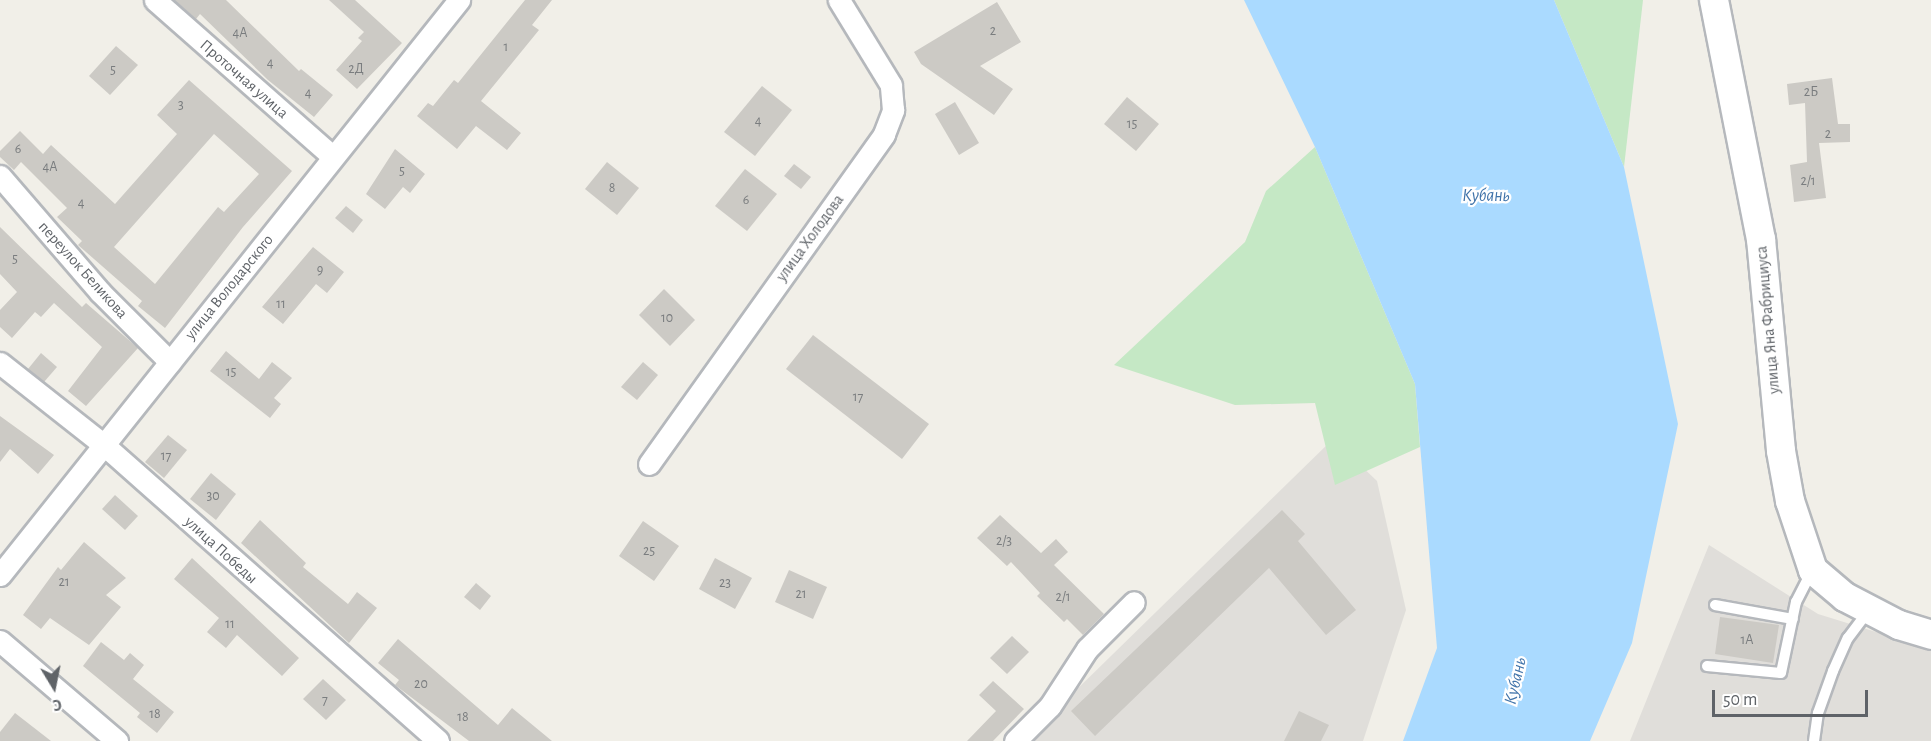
<!DOCTYPE html>
<meta charset="utf-8">
<style>
body{margin:0}
#map{position:relative;width:1931px;height:741px;overflow:hidden;background:#f1efe8;font-family:"Alegreya Sans",sans-serif}
div>[style]{position:absolute}
[style*='--x']{left:calc(var(--x)*1px);top:calc(var(--y)*1px);width:calc(var(--w)*1px);rotate:calc(var(--a)*1deg)}
.industrial>*{inset:0;background:#e0deda}
.green>*{inset:0;background:#c5e8c5}
.water>*{inset:0;background:#aadaff}
.building>*{inset:0;background:#cccac5}
.roads{filter:drop-shadow(2px 0 #b5b8bc) drop-shadow(-2px 0 #b5b8bc) drop-shadow(0 2px #b5b8bc) drop-shadow(0 -2px #b5b8bc)}
.lane>*{height:10px;margin:-5px;padding:0 5px;transform-origin:5px;border-radius:5px;background:#fff}
.street>*{height:21px;margin:-10.5px;padding:0 10.5px;transform-origin:10.5px;border-radius:10.5px;background:#fff}
.secondary>*{height:28px;margin:-14px;padding:0 14px;transform-origin:14px;border-radius:14px;background:#fff}
span{translate:-50% -50%;white-space:nowrap;text-align:center;line-height:1.15;-webkit-text-stroke:4.5px #fff;paint-order:stroke}
.number-label{font-size:14px;color:#7a7d7f}
.number-label span{-webkit-text-stroke-width:0}
.street-label{font-size:16px;color:#5f6368}
.water-label{font-size:18px;color:#4174aa;font-style:italic}
.north{position:absolute;left:24px;top:657px;width:60px;height:60px;-webkit-text-stroke:4px #fff;paint-order:stroke;rotate:170deg;font-size:16px;font-weight:700;line-height:24px;text-align:center;color:#5f6368}
.north::after{content:'';display:block;margin:auto;width:21px;height:27px;background:#5f6368;clip-path:polygon(50% 0,100% 100%,50% 72%,0 100%)}
.scale{position:absolute;left:1712px;top:690px;width:156px;height:27px;box-sizing:border-box;border:3px solid #5f6368;border-top:0;padding-left:8px;font-size:18px;line-height:21px;white-space:nowrap;color:#5f6368;-webkit-text-stroke:4px #fff;paint-order:stroke}
</style>
<div id="map">
<div class="industrial">
<div style="clip-path:polygon(1333px 439px,1377px 481px,1406px 610px,1363px 741px,1024px 741px)"></div>
<div style="clip-path:polygon(1709px 545px,1818px 614px,1931px 649px,1931px 741px,1630px 741px)"></div>
</div>
<div class="green">
<div style="clip-path:polygon(1554px 0,1643px 0,1624px 167px)"></div>
<div style="clip-path:polygon(1315px 147px,1415px 384px,1420px 447px,1335px 485px,1315px 403px,1235px 405px,1114px 365px,1245px 242px,1266px 191px)"></div>
</div>
<div class="water">
<div style="clip-path:polygon(1244px 0,1554px 0,1624px 167px,1678px 424px,1632px 643px,1590px 741px,1403px 741px,1437px 648px,1415px 384px,1315px 147px)"></div>
</div>
<div class="building">
<div style="clip-path:polygon(174px 0,226px 0,299px 71px,301px 69px,333px 95px,314px 117px,268px 80px,200px 14px,196px 19px)"></div>
<div style="clip-path:polygon(329px 0,355px 0,402px 43px,357px 89px,336px 70px,362px 41px,358px 38px,364px 32px)"></div>
<div style="clip-path:polygon(525px 0,552px 0,532px 25px,539px 30px,481px 101px,521px 133px,507px 150px,476px 126px,457px 149px,417px 116px,428px 103px,433px 106px,454px 80px,458px 83px)"></div>
<div style="clip-path:polygon(997px 2px,1021px 42px,980px 66px,1013px 89px,994px 115px,921px 64px,914px 52px)"></div>
<div style="clip-path:polygon(116px 46px,138px 65px,110px 95px,89px 76px)"></div>
<div style="clip-path:polygon(1832px 78px,1838px 124px,1850px 124px,1850px 142px,1819px 143px,1826px 198px,1794px 202px,1790px 165px,1807px 162px,1805px 103px,1789px 105px,1787px 84px)"></div>
<div style="clip-path:polygon(evenodd,189px 80px,292px 171px,243px 227px,165px 328px,138px 306px,142px 301px,78px 245px,82px 241px,57px 217px,67px 208px,21px 162px,14px 170px,0 157px,0 151px,20px 131px,43px 154px,51px 145px,115px 204px,177px 134px,157px 115px,189px 80px,214px 134px,259px 174px,224px 212px,218px 207px,155px 284px,114px 247px,214px 134px)"></div>
<div style="clip-path:polygon(762px 86px,792px 110px,755px 156px,724px 132px)"></div>
<div style="clip-path:polygon(1127px 97px,1159px 124px,1136px 151px,1104px 124px)"></div>
<div style="clip-path:polygon(955px 102px,979px 143px,959px 155px,935px 114px)"></div>
<div style="clip-path:polygon(395px 149px,425px 174px,410px 193px,403px 187px,385px 209px,366px 194px)"></div>
<div style="clip-path:polygon(607px 162px,639px 188px,617px 215px,585px 189px)"></div>
<div style="clip-path:polygon(794px 164px,811px 177px,801px 189px,784px 176px)"></div>
<div style="clip-path:polygon(745px 169px,777px 194px,747px 231px,715px 206px)"></div>
<div style="clip-path:polygon(346px 206px,363px 220px,353px 233px,335px 218px)"></div>
<div style="clip-path:polygon(0 227px,82px 307px,86px 303px,138px 348px,86px 406px,68px 391px,102px 347px,54px 303px,41px 317px,35px 312px,12px 338px,0 327px,0 310px,17px 292px,0 274px)"></div>
<div style="clip-path:polygon(313px 247px,344px 272px,327px 293px,316px 284px,283px 324px,262px 307px)"></div>
<div style="clip-path:polygon(664px 289px,695px 320px,670px 346px,639px 315px)"></div>
<div style="clip-path:polygon(813px 335px,929px 424px,902px 459px,786px 369px)"></div>
<div style="clip-path:polygon(226px 351px,259px 379px,272px 362px,292px 378px,274px 398px,281px 404px,270px 418px,210px 371px)"></div>
<div style="clip-path:polygon(41px 353px,57px 367px,44px 382px,28px 369px)"></div>
<div style="clip-path:polygon(643px 362px,658px 375px,637px 400px,621px 387px)"></div>
<div style="clip-path:polygon(0 416px,54px 455px,38px 474px,10px 449px,0 462px)"></div>
<div style="clip-path:polygon(168px 435px,187px 450px,164px 478px,145px 462px)"></div>
<div style="clip-path:polygon(211px 473px,236px 494px,216px 520px,190px 499px)"></div>
<div style="clip-path:polygon(115px 495px,138px 516px,125px 530px,102px 509px)"></div>
<div style="clip-path:polygon(1282px 510px,1305px 534px,1298px 541px,1356px 610px,1326px 635px,1269px 568px,1095px 736px,1071px 711px)"></div>
<div style="clip-path:polygon(1000px 515px,1041px 553px,1056px 539px,1068px 552px,1054px 565px,1104px 614px,1083px 635px,1067px 619px,1064px 622px,1037px 596px,1040px 593px,1011px 562px,1007px 566px,977px 538px)"></div>
<div style="clip-path:polygon(260px 520px,306px 563px,303px 567px,348px 604px,357px 592px,377px 608px,349px 643px,241px 543px)"></div>
<div style="clip-path:polygon(643px 521px,679px 546px,654px 581px,619px 556px)"></div>
<div style="clip-path:polygon(84px 542px,126px 578px,106px 595px,121px 607px,89px 645px,50px 618px,41px 629px,23px 615px,58px 567px,61px 570px)"></div>
<div style="clip-path:polygon(192px 558px,299px 658px,282px 676px,237px 635px,226px 648px,207px 632px,219px 618px,174px 579px)"></div>
<div style="clip-path:polygon(715px 558px,752px 578px,735px 609px,699px 589px)"></div>
<div style="clip-path:polygon(789px 570px,827px 587px,813px 619px,775px 602px)"></div>
<div style="clip-path:polygon(476px 583px,491px 596px,480px 610px,464px 597px)"></div>
<div style="clip-path:polygon(1720px 617px,1779px 625px,1773px 663px,1715px 654px)"></div>
<div style="clip-path:polygon(1012px 636px,1029px 652px,1007px 674px,990px 658px)"></div>
<div style="clip-path:polygon(398px 639px,498px 725px,512px 708px,552px 741px,469px 741px,395px 685px,399px 680px,378px 663px)"></div>
<div style="clip-path:polygon(101px 642px,124px 660px,130px 653px,144px 665px,133px 679px,174px 712px,157px 733px,137px 717px,140px 713px,83px 666px)"></div>
<div style="clip-path:polygon(323px 679px,346px 700px,326px 720px,303px 699px)"></div>
<div style="clip-path:polygon(993px 681px,1024px 709px,993px 741px,967px 741px,996px 711px,979px 695px)"></div>
<div style="clip-path:polygon(1299px 711px,1329px 725px,1321px 741px,1284px 741px)"></div>
<div style="clip-path:polygon(15px 713px,51px 741px,0 741px,0 732px)"></div>
</div>
<div class="roads">
<div class="lane">
<div style="--x:1715;--y:605;--w:79;--a:10.2"></div>
<div style="--x:1707;--y:666;--w:74;--a:5.4"></div>
<div style="--x:1781;--y:673;--w:73;--a:-78.1"></div>
<div style="--x:1796;--y:602;--w:36;--a:-63"></div>
<div style="--x:1814;--y:741;--w:28;--a:-82"></div>
<div style="--x:1818;--y:713;--w:45;--a:-70.3"></div>
<div style="--x:1833;--y:671;--w:36;--a:-66"></div>
<div style="--x:1848;--y:638;--w:35;--a:-53"></div>
</div>
<div class="street">
<div style="--x:155;--y:0;--w:237;--a:41.4"></div>
<div style="--x:0;--y:176;--w:153;--a:49.2"></div>
<div style="--x:100;--y:292;--w:99;--a:45"></div>
<div style="--x:0;--y:363;--w:132;--a:38.3"></div>
<div style="--x:104;--y:445;--w:446;--a:41.5"></div>
<div style="--x:649;--y:464;--w:405;--a:-54.5"></div>
<div style="--x:884;--y:134;--w:26;--a:-69"></div>
<div style="--x:893;--y:110;--w:25;--a:-95"></div>
<div style="--x:891;--y:85;--w:100;--a:-121.5"></div>
<div style="--x:0;--y:575;--w:736;--a:-51.4"></div>
<div style="--x:0;--y:641;--w:154;--a:40.5"></div>
<div style="--x:1015;--y:741;--w:49;--a:-45"></div>
<div style="--x:1050;--y:706;--w:68;--a:-57"></div>
<div style="--x:1087;--y:649;--w:66;--a:-45"></div>
</div>
<div class="secondary">
<div style="--x:1714;--y:0;--w:244;--a:78.9"></div>
<div style="--x:1761;--y:239;--w:213;--a:84.6"></div>
<div style="--x:1781;--y:451;--w:51;--a:79.8"></div>
<div style="--x:1790;--y:501;--w:73;--a:71.6"></div>
<div style="--x:1813;--y:570;--w:42;--a:40.2"></div>
<div style="--x:1845;--y:597;--w:61;--a:27.4"></div>
<div style="--x:1899;--y:625;--w:34;--a:17"></div>
</div>
</div>
<div class="number-label">
<span style="left:993px;top:31px">2</span>
<span style="left:240px;top:33px">4А</span>
<span style="left:506px;top:47px">1</span>
<span style="left:270px;top:63px">4</span>
<span style="left:356px;top:69px">2Д</span>
<span style="left:113px;top:70px">5</span>
<span style="left:1811px;top:92px">2Б</span>
<span style="left:308px;top:93px">4</span>
<span style="left:181px;top:105px">3</span>
<span style="left:758px;top:121px">4</span>
<span style="left:1132px;top:124px">15</span>
<span style="left:1828px;top:134px">2</span>
<span style="left:18px;top:149px">6</span>
<span style="left:50px;top:167px">4А</span>
<span style="left:402px;top:171px">5</span>
<span style="left:1808px;top:181px">2/1</span>
<span style="left:612px;top:188px">8</span>
<span style="left:746px;top:200px">6</span>
<span style="left:81px;top:203px">4</span>
<span style="left:15px;top:259px">5</span>
<span style="left:320px;top:270px">9</span>
<span style="left:281px;top:304px">11</span>
<span style="left:667px;top:318px">10</span>
<span style="left:231px;top:372px">15</span>
<span style="left:858px;top:397px">17</span>
<span style="left:166px;top:456px">17</span>
<span style="left:213px;top:496px">30</span>
<span style="left:1004px;top:541px">2/3</span>
<span style="left:649px;top:551px">25</span>
<span style="left:64px;top:582px">21</span>
<span style="left:725px;top:583px">23</span>
<span style="left:801px;top:594px">21</span>
<span style="left:1063px;top:597px">2/1</span>
<span style="left:230px;top:624px">11</span>
<span style="left:1747px;top:640px">1А</span>
<span style="left:421px;top:684px">20</span>
<span style="left:325px;top:700px">7</span>
<span style="left:155px;top:714px">18</span>
<span style="left:463px;top:717px">18</span>
</div>
<div class="street-label">
<span style="left:244px;top:79px;rotate:41deg">Проточная улица</span>
<span style="left:810px;top:238px;rotate:-54deg">улица Холодова</span>
<span style="left:83px;top:270px;rotate:48deg">переулок Беликова</span>
<span style="left:229px;top:287px;rotate:-51deg">улица Володарского</span>
<span style="left:1768px;top:320px;rotate:-95deg">улица Яна Фабрициуса</span>
<span style="left:221px;top:550px;rotate:42deg">улица Победы</span>
</div>
<div class="water-label">
<span style="left:1486px;top:196px">Кубань</span>
<span style="left:1516px;top:681px;rotate:-77deg">Кубань</span>
</div>
<div class="north">С</div>
<div class="scale">50 m</div>
</div>
